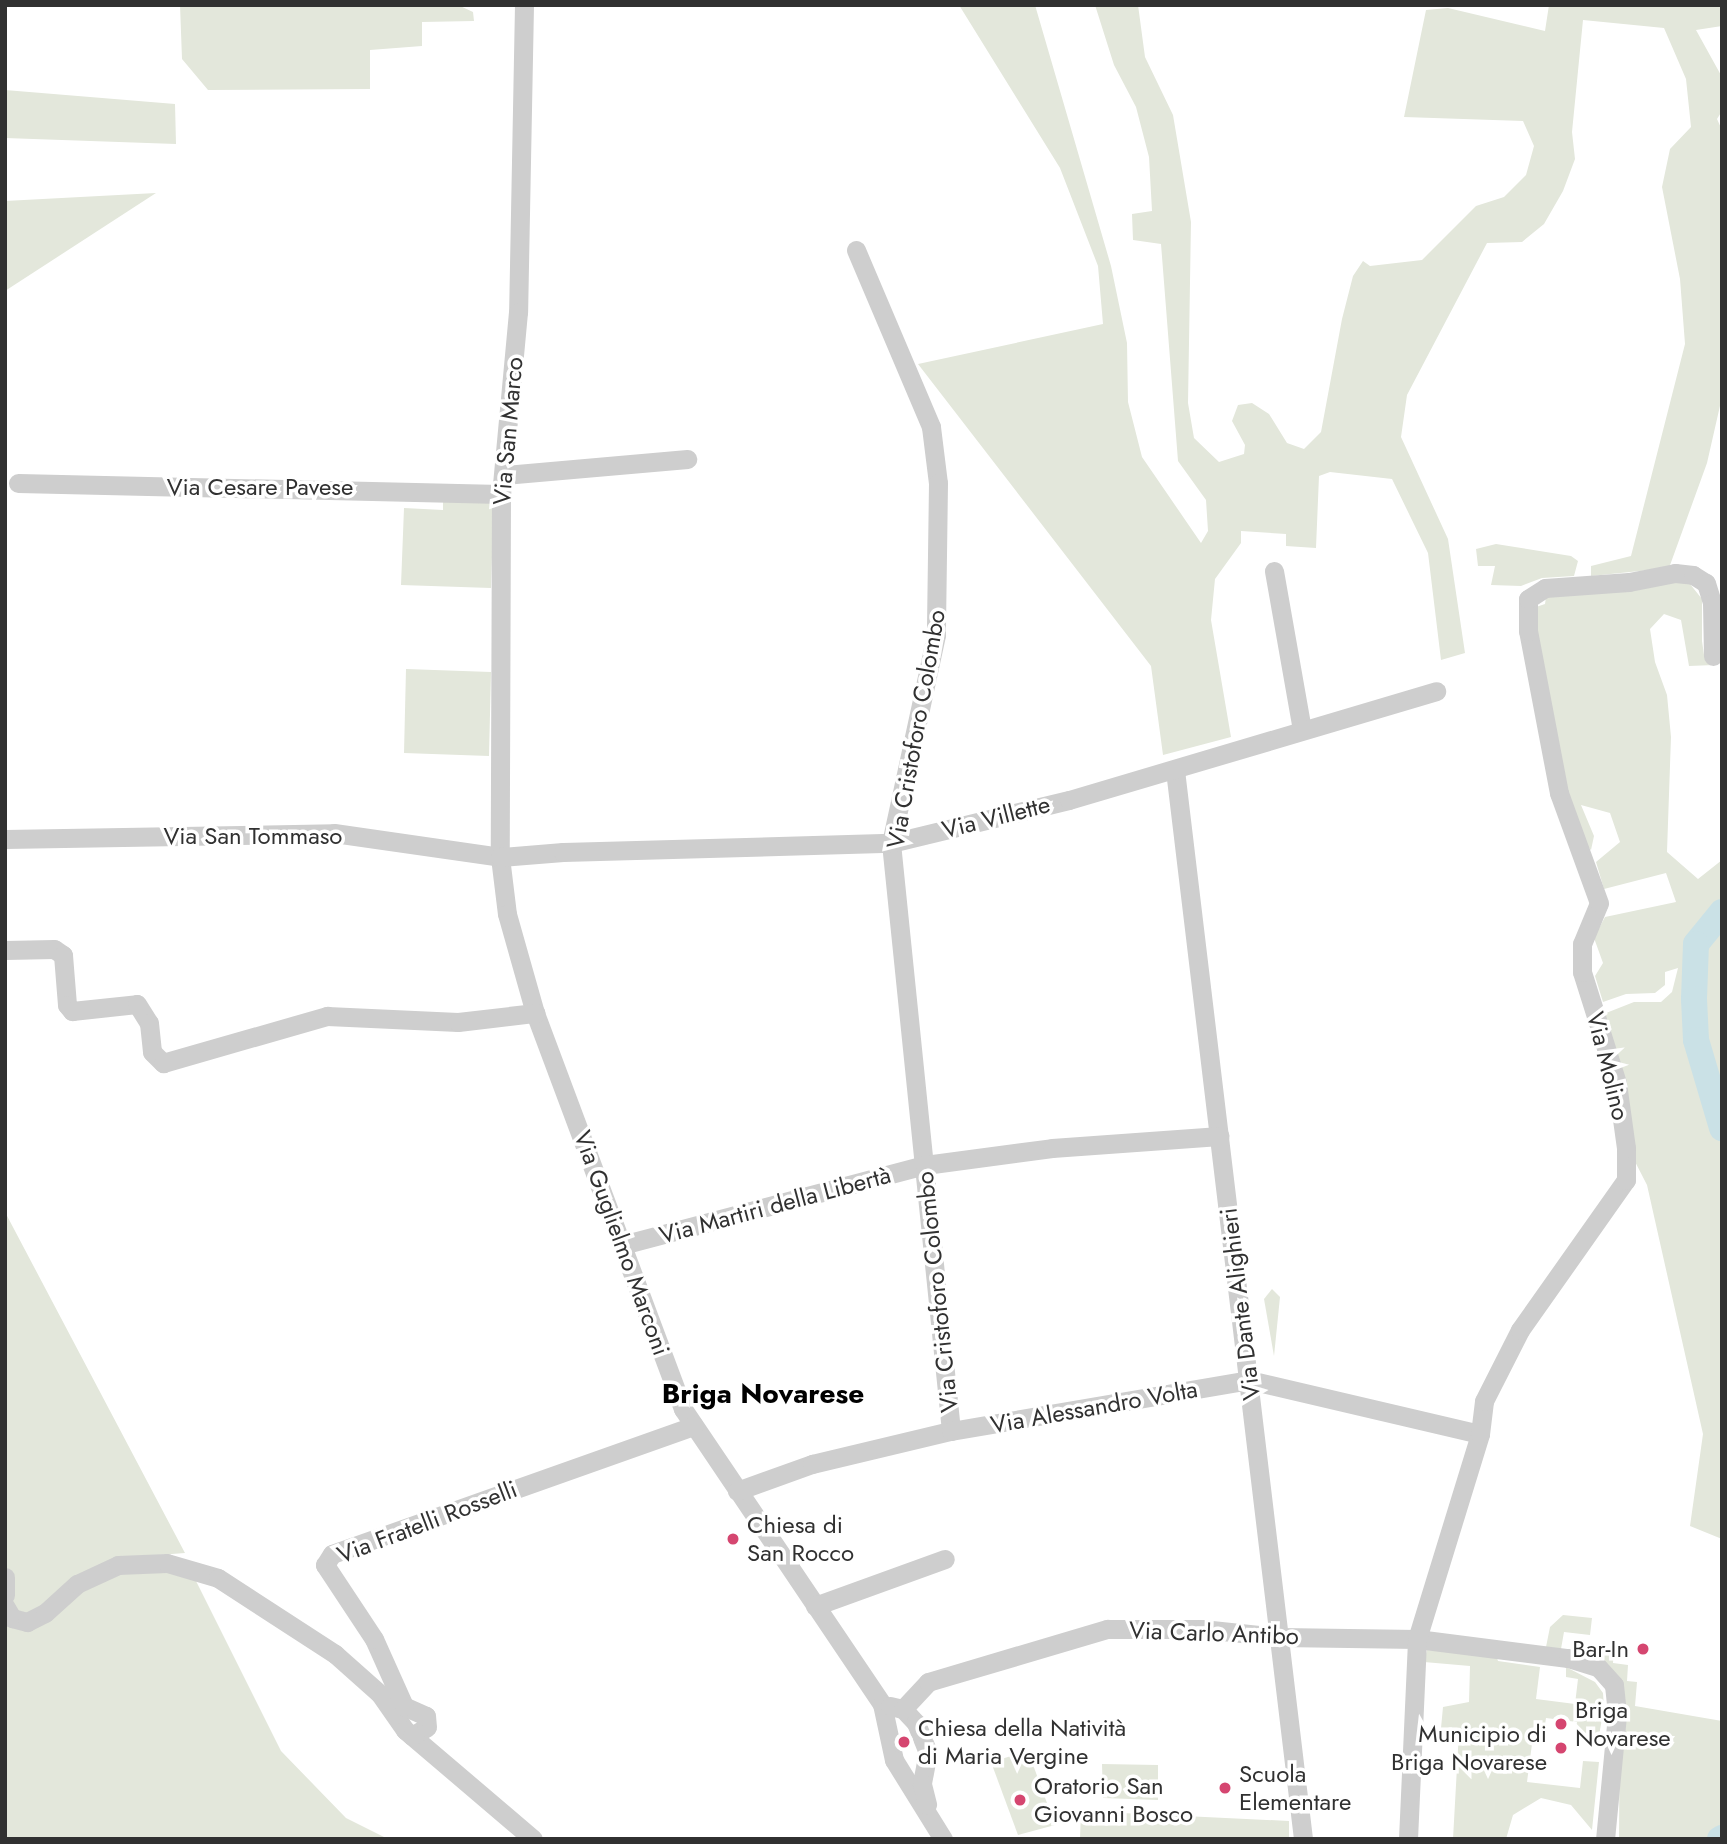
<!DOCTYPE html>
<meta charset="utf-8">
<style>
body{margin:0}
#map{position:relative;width:1727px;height:1844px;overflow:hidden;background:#fff;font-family:Jost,sans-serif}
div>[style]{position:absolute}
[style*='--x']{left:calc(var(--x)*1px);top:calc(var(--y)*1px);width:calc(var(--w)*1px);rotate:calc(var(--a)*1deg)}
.green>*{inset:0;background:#e3e7db}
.river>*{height:26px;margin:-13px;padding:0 13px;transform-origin:13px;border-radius:13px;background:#cae1e6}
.minor>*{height:19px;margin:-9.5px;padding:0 9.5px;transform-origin:9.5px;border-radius:9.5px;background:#cecece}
.dots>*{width:19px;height:19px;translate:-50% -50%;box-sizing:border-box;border:4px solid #fff;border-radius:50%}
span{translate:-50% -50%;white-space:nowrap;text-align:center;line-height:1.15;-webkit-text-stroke:7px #fff;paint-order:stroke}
.street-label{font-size:24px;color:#313131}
.poi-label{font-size:24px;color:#313131}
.left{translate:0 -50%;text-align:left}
.right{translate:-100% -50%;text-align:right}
.quarter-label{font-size:28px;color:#000;font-weight:700}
.frame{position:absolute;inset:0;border:7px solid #313131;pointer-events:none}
</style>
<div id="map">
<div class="green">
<div style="clip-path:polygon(180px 5px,458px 5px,473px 12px,474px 21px,422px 22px,422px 46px,370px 50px,370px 89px,208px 90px,182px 59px)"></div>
<div style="clip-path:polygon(959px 5px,1035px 5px,1111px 266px,1127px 343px,1128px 402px,1142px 457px,1201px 543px,1208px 531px,1206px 500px,1178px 461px,1161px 244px,1133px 240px,1132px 214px,1152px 211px,1149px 157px,1136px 107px,1114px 65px,1095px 5px,1138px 5px,1145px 57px,1173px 115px,1191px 222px,1188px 403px,1194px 438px,1219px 462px,1244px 454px,1245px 445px,1232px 421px,1238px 405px,1252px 403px,1269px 414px,1287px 443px,1304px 449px,1321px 432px,1342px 319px,1353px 276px,1363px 261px,1370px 266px,1422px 260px,1476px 206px,1504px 197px,1526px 175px,1534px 146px,1523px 121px,1404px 117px,1426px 10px,1448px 8px,1545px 31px,1549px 5px,1722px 5px,1722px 26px,1696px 30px,1722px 77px,1722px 111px,1717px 119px,1722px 130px,1722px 397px,1707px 463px,1669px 568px,1591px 576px,1591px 566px,1631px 556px,1685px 344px,1680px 279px,1662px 187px,1670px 149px,1691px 127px,1686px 79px,1664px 28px,1583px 20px,1572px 132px,1575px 159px,1563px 191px,1544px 224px,1522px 242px,1487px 243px,1407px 395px,1401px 437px,1448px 539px,1465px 653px,1441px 660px,1428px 553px,1392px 479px,1330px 472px,1319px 476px,1316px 548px,1286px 546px,1286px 534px,1241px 531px,1241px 543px,1215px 579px,1211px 620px,1231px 737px,1163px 755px,1151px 666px,918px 364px,1103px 324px,1098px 266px,1060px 168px)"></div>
<div style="clip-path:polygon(5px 90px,175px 104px,176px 144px,5px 138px)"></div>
<div style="clip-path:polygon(156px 193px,5px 291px,5px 201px)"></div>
<div style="clip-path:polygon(443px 494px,494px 496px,491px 588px,401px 585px,404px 508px,443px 510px)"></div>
<div style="clip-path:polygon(1496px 544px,1571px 556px,1578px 561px,1574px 576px,1542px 578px,1521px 586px,1491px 585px,1495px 566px,1478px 566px,1476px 549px)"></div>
<div style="clip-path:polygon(1677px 581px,1690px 584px,1702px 599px,1702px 641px,1704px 655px,1714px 665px,1689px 666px,1681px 620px,1664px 614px,1650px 629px,1655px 662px,1667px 695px,1671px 737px,1667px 852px,1698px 879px,1722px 860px,1722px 898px,1693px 943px,1691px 999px,1693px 1040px,1722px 1141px,1722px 1539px,1690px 1526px,1703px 1434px,1647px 1185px,1628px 1148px,1601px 1015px,1634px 1002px,1661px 1002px,1672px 992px,1678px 968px,1665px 972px,1665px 985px,1655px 993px,1626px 994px,1603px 1002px,1595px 976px,1603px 963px,1594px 938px,1605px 917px,1676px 902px,1666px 873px,1604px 889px,1596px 862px,1620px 842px,1610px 813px,1581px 805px,1594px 836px,1591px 850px,1582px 842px,1561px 778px,1539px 664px,1536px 607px,1545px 604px,1546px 597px)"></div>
<div style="clip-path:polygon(406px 669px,491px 672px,489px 756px,404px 753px)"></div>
<div style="clip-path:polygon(1722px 915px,1720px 1002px,1722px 1121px,1698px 1039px,1696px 1000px,1698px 944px)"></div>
<div style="clip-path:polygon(5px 1212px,185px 1553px,119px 1558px,42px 1610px,14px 1616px,5px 1573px)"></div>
<div style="clip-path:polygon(1272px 1289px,1280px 1297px,1274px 1356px,1264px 1299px)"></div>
<div style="clip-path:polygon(119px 1569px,193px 1575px,281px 1751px,346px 1818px,388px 1839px,5px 1839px,5px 1612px,11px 1620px)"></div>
<div style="clip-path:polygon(1563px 1615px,1592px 1618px,1590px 1635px,1564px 1632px,1561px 1649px,1546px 1647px,1550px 1627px)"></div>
<div style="clip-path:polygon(1581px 1644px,1614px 1648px,1613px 1663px,1628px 1665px,1627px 1681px,1637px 1682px,1635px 1706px,1722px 1721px,1722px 1832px,1704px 1839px,1619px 1839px,1620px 1692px,1581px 1652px)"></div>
<div style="clip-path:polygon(1427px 1650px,1496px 1655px,1498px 1661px,1540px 1667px,1536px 1699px,1575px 1704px,1578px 1679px,1566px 1677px,1566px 1667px,1595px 1682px,1603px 1693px,1604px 1708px,1598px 1741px,1574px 1741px,1577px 1722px,1546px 1718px,1542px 1744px,1532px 1744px,1527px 1782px,1580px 1788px,1583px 1761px,1599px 1762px,1592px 1830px,1571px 1805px,1541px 1798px,1513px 1815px,1506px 1839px,1453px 1839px,1459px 1731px,1441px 1728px,1443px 1707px,1469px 1702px,1470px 1666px,1424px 1662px)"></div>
<div style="clip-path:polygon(1028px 1751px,1055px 1825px,1018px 1835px,991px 1762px)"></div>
<div style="clip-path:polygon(1102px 1764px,1158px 1765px,1158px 1800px,1103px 1798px)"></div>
<div style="clip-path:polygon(1081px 1811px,1289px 1821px,1289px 1839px,1080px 1839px)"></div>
</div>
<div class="river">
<div style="--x:1722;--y:912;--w:41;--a:129.1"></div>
<div style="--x:1696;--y:944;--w:55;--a:92.1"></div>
<div style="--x:1694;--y:999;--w:41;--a:87.2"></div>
<div style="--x:1696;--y:1040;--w:92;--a:73.5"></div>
<div style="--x:1720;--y:1839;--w:2;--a:-27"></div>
</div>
<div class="minor">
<div style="--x:524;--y:5;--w:307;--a:91.1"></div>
<div style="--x:518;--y:312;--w:183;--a:95.3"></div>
<div style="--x:501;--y:494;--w:363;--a:90.2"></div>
<div style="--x:500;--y:857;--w:57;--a:83"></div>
<div style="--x:507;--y:914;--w:103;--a:74.2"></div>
<div style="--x:535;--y:1013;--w:423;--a:69.5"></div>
<div style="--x:683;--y:1409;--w:356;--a:56"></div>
<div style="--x:882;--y:1704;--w:57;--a:77.9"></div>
<div style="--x:894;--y:1760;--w:93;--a:58.2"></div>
<div style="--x:856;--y:250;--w:192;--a:67"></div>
<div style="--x:931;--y:427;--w:56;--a:82.9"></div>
<div style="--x:938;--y:483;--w:152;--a:90.8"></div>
<div style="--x:936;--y:635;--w:213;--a:102.2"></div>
<div style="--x:891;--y:843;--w:591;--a:84.17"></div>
<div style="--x:504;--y:475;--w:184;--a:-5"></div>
<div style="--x:18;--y:483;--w:483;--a:1.3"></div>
<div style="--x:1274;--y:571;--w:161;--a:80"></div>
<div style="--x:1175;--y:770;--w:1077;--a:83.17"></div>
<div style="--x:5;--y:839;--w:329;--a:-1"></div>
<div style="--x:334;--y:833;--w:168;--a:8.2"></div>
<div style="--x:500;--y:857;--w:63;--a:-4.5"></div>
<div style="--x:563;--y:852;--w:328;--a:-1.6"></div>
<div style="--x:891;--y:843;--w:183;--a:-13.6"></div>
<div style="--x:1069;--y:800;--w:383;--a:-16.5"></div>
<div style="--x:5;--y:950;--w:49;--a:-1.2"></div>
<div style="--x:54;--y:949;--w:11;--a:34"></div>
<div style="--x:63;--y:955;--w:50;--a:85.4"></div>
<div style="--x:67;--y:1005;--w:8;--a:50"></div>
<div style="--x:72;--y:1011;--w:65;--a:-6.1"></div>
<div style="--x:137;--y:1004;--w:22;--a:58"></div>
<div style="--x:149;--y:1023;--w:29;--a:84"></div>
<div style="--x:152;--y:1052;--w:16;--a:45"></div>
<div style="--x:163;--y:1063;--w:171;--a:-16"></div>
<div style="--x:327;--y:1016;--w:131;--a:2.6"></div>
<div style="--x:458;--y:1022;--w:78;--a:-6.7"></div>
<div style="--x:622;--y:1245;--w:313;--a:-14.8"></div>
<div style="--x:925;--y:1165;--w:128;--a:-7.6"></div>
<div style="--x:1052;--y:1148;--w:168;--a:-4.1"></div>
<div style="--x:737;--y:1491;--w:80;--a:-19.8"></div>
<div style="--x:812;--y:1464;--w:143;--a:-13.4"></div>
<div style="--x:951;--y:1431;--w:302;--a:-9.7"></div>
<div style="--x:1249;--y:1380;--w:237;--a:13.2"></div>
<div style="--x:5;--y:1577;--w:18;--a:90"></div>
<div style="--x:5;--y:1606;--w:14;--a:60"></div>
<div style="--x:12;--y:1618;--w:16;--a:15"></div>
<div style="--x:27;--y:1622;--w:20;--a:-27"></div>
<div style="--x:45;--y:1613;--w:43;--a:-42.2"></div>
<div style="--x:77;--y:1584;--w:45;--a:-24.9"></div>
<div style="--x:118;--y:1565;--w:49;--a:-2.3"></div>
<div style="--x:167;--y:1563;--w:53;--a:16.4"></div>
<div style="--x:218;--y:1578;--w:140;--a:33"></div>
<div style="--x:335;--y:1654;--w:60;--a:41.6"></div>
<div style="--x:380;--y:1694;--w:44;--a:55.2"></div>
<div style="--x:405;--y:1730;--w:168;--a:40.4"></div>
<div style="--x:815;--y:1606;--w:138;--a:-19.9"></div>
<div style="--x:890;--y:1706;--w:13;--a:13"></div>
<div style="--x:903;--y:1709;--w:19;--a:47"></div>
<div style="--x:916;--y:1723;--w:31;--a:68"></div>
<div style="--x:928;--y:1752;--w:33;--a:101"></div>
<div style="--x:922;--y:1784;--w:21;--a:76"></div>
<div style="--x:903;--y:1709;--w:37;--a:-47"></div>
<div style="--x:928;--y:1682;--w:187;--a:-16.5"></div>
<div style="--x:1107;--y:1629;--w:95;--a:0"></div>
<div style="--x:1202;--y:1629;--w:78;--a:5.9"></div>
<div style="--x:1280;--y:1637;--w:137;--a:0.8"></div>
<div style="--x:1417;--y:1639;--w:152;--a:7.2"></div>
<div style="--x:1568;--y:1658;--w:31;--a:17"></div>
<div style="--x:1598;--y:1667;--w:24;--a:48"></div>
<div style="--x:1614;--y:1685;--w:30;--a:84"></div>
<div style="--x:1617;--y:1715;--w:125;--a:95.5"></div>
<div style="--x:412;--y:1736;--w:17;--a:-31"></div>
<div style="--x:427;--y:1727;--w:11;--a:-95"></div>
<div style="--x:426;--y:1716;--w:24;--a:-156"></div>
<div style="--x:404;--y:1706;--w:73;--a:-114.1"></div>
<div style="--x:374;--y:1639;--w:89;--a:-123.5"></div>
<div style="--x:325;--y:1565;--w:13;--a:-58"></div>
<div style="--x:332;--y:1554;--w:384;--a:-19.5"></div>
<div style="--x:1408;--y:1839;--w:200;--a:-87.4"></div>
<div style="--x:1417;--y:1639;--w:214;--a:-72.9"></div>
<div style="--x:1480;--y:1434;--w:33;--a:-83"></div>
<div style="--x:1484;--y:1401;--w:80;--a:-63.1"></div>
<div style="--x:1520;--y:1330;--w:184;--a:-54.8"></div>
<div style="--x:1626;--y:1180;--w:32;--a:-90"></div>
<div style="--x:1626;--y:1148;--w:66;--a:-97.9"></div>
<div style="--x:1617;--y:1083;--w:116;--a:-107.5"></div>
<div style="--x:1582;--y:972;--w:28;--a:-90"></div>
<div style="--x:1582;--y:944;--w:44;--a:-67.5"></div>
<div style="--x:1599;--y:903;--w:117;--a:-110"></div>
<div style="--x:1559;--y:793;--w:165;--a:-100.8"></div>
<div style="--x:1528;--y:631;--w:32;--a:-90"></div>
<div style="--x:1528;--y:599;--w:20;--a:-33"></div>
<div style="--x:1545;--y:588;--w:84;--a:-4.1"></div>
<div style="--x:1629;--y:582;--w:47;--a:-11.1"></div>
<div style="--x:1675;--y:573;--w:18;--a:6"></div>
<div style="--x:1693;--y:575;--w:15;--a:32"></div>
<div style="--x:1706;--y:583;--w:21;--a:73"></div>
<div style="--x:1712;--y:603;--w:53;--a:88.9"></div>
</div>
<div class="dots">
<div style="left:733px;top:1539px;background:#d54670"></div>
<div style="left:1643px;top:1649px;background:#d54670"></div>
<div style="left:1561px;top:1724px;background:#d54670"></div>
<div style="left:904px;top:1742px;background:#d54670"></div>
<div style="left:1561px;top:1748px;background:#d54670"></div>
<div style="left:1225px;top:1788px;background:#d54670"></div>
<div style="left:1020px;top:1800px;background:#d54670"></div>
</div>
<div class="street-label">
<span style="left:508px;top:431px;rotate:-85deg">Via San Marco</span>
<span style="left:260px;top:487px">Via Cesare Pavese</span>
<span style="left:916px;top:729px;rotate:-80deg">Via Cristoforo Colombo</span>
<span style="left:996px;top:817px;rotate:-14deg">Via Villette</span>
<span style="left:253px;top:836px">Via San Tommaso</span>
<span style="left:1608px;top:1066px;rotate:76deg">Via Molino</span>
<span style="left:775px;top:1205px;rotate:-15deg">Via Martiri della Libertà</span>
<span style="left:622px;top:1243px;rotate:70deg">Via Guglielmo Marconi</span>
<span style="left:937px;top:1292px;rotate:-96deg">Via Cristoforo Colombo</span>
<span style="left:1240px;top:1304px;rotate:-97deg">Via Dante Alighieri</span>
<span style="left:1094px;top:1407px;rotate:-10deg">Via Alessandro Volta</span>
<span style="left:427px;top:1522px;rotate:-21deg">Via Fratelli Rosselli</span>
<span style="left:1214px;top:1633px;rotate:2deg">Via Carlo Antibo</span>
</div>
<div class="poi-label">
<span class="left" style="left:747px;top:1539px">Chiesa di<br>San Rocco</span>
<span class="right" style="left:1629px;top:1649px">Bar-In</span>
<span class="left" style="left:1575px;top:1724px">Briga<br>Novarese</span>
<span class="left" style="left:918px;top:1742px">Chiesa della Natività<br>di Maria Vergine</span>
<span class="right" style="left:1547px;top:1748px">Municipio di<br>Briga Novarese</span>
<span class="left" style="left:1239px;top:1788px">Scuola<br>Elementare</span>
<span class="left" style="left:1034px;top:1800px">Oratorio San<br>Giovanni Bosco</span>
</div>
<div class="quarter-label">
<span style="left:763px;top:1394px">Briga Novarese</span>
</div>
<div class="frame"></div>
</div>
